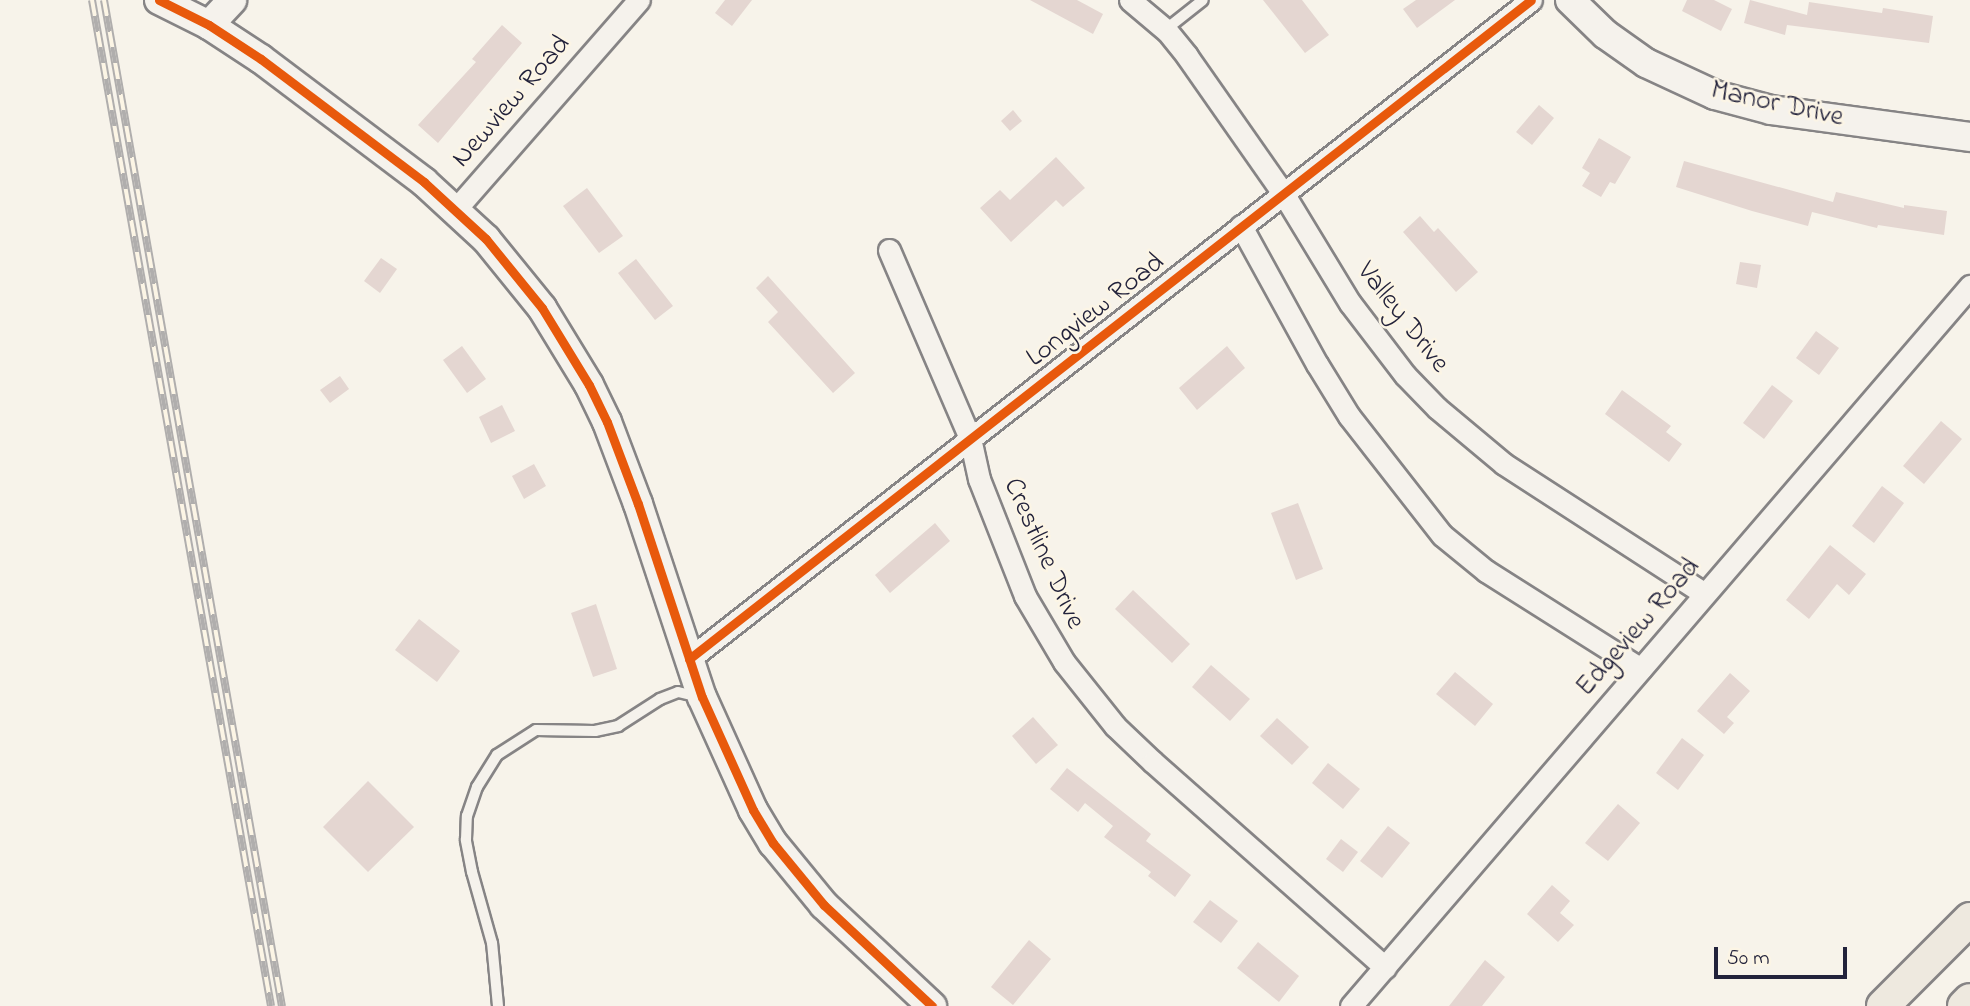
<!DOCTYPE html>
<style>
body{margin:0}
#map{position:relative;width:1970px;height:1006px;overflow:hidden;background:#f7f3ea;font-family:"Indie Flower",sans-serif}
div>[style]{position:absolute}
[style*='--x']{left:calc(var(--x)*1px);top:calc(var(--y)*1px);width:calc(var(--w)*1px);rotate:calc(var(--a)*1deg)}
.building>*{inset:0;background:#e4d6d1}
.roads{filter:drop-shadow(2px 0 #868485) drop-shadow(-2px 0 #868485) drop-shadow(0 2px #868485) drop-shadow(0 -2px #868485)}
.lane>*{height:10px;margin:-5px;padding:0 5px;transform-origin:5px;border-radius:5px;background:#f5f2ec}
.street>*{height:21px;margin:-10.5px;padding:0 10.5px;transform-origin:10.5px;border-radius:10.5px;background:#f5f2ec}
.secondary>*{height:28px;margin:-14px;padding:0 14px;transform-origin:14px;border-radius:14px;background:#f5f2ec}
.primary>*{height:32px;margin:-16px;padding:0 16px;transform-origin:16px;border-radius:16px;background:#eee9df}
.rail>*{height:8px;margin-top:-4px;transform-origin:0;background:repeating-linear-gradient(90deg,#fcf5e5 0 16px,#b0aead 0 32px);box-sizing:border-box;border-block:2px solid #b0aead}
.cycleway>*{height:9px;margin:-4.5px;padding:0 4.5px;transform-origin:4.5px;border-radius:4.5px;background:#e8590c}
span{translate:-50% -50%;white-space:nowrap;text-align:center;line-height:1.15;-webkit-text-stroke:5px #fcf5e5;paint-order:stroke}
.street-label{font-size:28px;color:#22223b}
.scale{position:absolute;left:1714px;top:947px;width:133px;height:32px;box-sizing:border-box;border:4px solid #22223b;border-top:0;padding-left:9px;font-size:21px;line-height:24px;white-space:nowrap;color:#22223b;-webkit-text-stroke:5px #fcf5e5;paint-order:stroke}
</style>
<div id="map">
<div class="building">
<div style="clip-path:polygon(725px 0,752px 0,732px 26px,715px 13px)"></div>
<div style="clip-path:polygon(1030px 0,1077px 0,1103px 14px,1093px 34px)"></div>
<div style="clip-path:polygon(1263px 0,1302px 0,1329px 35px,1305px 53px)"></div>
<div style="clip-path:polygon(1416px 0,1455px 0,1417px 28px,1403px 9px)"></div>
<div style="clip-path:polygon(1687px 0,1714px 0,1732px 9px,1721px 31px,1682px 11px)"></div>
<div style="clip-path:polygon(1750px 0,1807px 15px,1809px 2px,1882px 13px,1883px 8px,1933px 16px,1929px 43px,1787px 25px,1785px 35px,1744px 23px)"></div>
<div style="clip-path:polygon(502px 25px,522px 43px,438px 143px,418px 125px,476px 62px,472px 59px)"></div>
<div style="clip-path:polygon(1539px 105px,1554px 118px,1532px 145px,1516px 132px)"></div>
<div style="clip-path:polygon(1013px 110px,1022px 121px,1010px 131px,1001px 121px)"></div>
<div style="clip-path:polygon(1599px 138px,1631px 157px,1615px 184px,1610px 182px,1601px 197px,1582px 186px,1590px 173px,1582px 168px)"></div>
<div style="clip-path:polygon(1056px 157px,1085px 188px,1063px 207px,1056px 200px,1011px 242px,980px 208px,1000px 190px,1010px 200px)"></div>
<div style="clip-path:polygon(1684px 161px,1833px 202px,1836px 192px,1904px 208px,1904px 205px,1947px 211px,1944px 235px,1878px 225px,1877px 228px,1812px 212px,1808px 226px,1752px 211px,1676px 187px)"></div>
<div style="clip-path:polygon(587px 188px,623px 236px,599px 253px,563px 206px)"></div>
<div style="clip-path:polygon(1420px 216px,1434px 232px,1438px 228px,1478px 272px,1456px 292px,1403px 232px)"></div>
<div style="clip-path:polygon(381px 258px,397px 269px,380px 293px,364px 281px)"></div>
<div style="clip-path:polygon(636px 259px,673px 306px,655px 320px,618px 273px)"></div>
<div style="clip-path:polygon(1740px 262px,1761px 265px,1757px 288px,1736px 284px)"></div>
<div style="clip-path:polygon(768px 276px,855px 373px,833px 393px,768px 322px,778px 312px,756px 288px)"></div>
<div style="clip-path:polygon(1816px 331px,1839px 348px,1819px 375px,1796px 358px)"></div>
<div style="clip-path:polygon(462px 346px,486px 379px,467px 393px,443px 360px)"></div>
<div style="clip-path:polygon(1227px 346px,1245px 368px,1197px 410px,1179px 388px)"></div>
<div style="clip-path:polygon(340px 376px,349px 389px,330px 403px,320px 390px)"></div>
<div style="clip-path:polygon(1772px 385px,1793px 401px,1764px 439px,1743px 423px)"></div>
<div style="clip-path:polygon(1622px 390px,1671px 426px,1666px 432px,1682px 444px,1669px 462px,1605px 414px)"></div>
<div style="clip-path:polygon(502px 405px,515px 431px,491px 443px,479px 417px)"></div>
<div style="clip-path:polygon(1941px 421px,1962px 439px,1924px 484px,1903px 466px)"></div>
<div style="clip-path:polygon(534px 464px,546px 486px,524px 499px,512px 476px)"></div>
<div style="clip-path:polygon(1882px 486px,1904px 503px,1874px 543px,1852px 526px)"></div>
<div style="clip-path:polygon(1298px 503px,1323px 569px,1296px 580px,1271px 513px)"></div>
<div style="clip-path:polygon(935px 523px,950px 541px,890px 593px,875px 575px)"></div>
<div style="clip-path:polygon(1830px 545px,1866px 574px,1849px 595px,1837px 584px,1809px 619px,1786px 600px)"></div>
<div style="clip-path:polygon(1133px 590px,1190px 644px,1172px 663px,1115px 609px)"></div>
<div style="clip-path:polygon(596px 604px,617px 669px,593px 677px,571px 613px)"></div>
<div style="clip-path:polygon(419px 619px,460px 651px,437px 682px,395px 650px)"></div>
<div style="clip-path:polygon(1211px 665px,1250px 699px,1230px 721px,1192px 687px)"></div>
<div style="clip-path:polygon(1455px 672px,1493px 704px,1475px 726px,1436px 694px)"></div>
<div style="clip-path:polygon(1730px 673px,1750px 691px,1727px 717px,1734px 723px,1724px 734px,1697px 711px)"></div>
<div style="clip-path:polygon(1033px 717px,1058px 745px,1036px 764px,1012px 736px)"></div>
<div style="clip-path:polygon(1277px 718px,1309px 747px,1292px 765px,1260px 736px)"></div>
<div style="clip-path:polygon(1682px 738px,1704px 755px,1678px 790px,1656px 773px)"></div>
<div style="clip-path:polygon(1328px 763px,1360px 789px,1343px 809px,1312px 783px)"></div>
<div style="clip-path:polygon(1067px 768px,1151px 834px,1146px 841px,1191px 875px,1175px 897px,1148px 876px,1151px 872px,1104px 837px,1113px 826px,1085px 803px,1078px 812px,1050px 789px)"></div>
<div style="clip-path:polygon(368px 781px,414px 827px,368px 872px,323px 827px)"></div>
<div style="clip-path:polygon(1618px 804px,1640px 823px,1608px 861px,1585px 843px)"></div>
<div style="clip-path:polygon(1388px 826px,1410px 843px,1382px 878px,1360px 861px)"></div>
<div style="clip-path:polygon(1341px 839px,1358px 852px,1343px 872px,1326px 859px)"></div>
<div style="clip-path:polygon(1552px 885px,1570px 901px,1560px 913px,1574px 925px,1558px 942px,1527px 914px)"></div>
<div style="clip-path:polygon(1210px 900px,1238px 921px,1221px 943px,1193px 922px)"></div>
<div style="clip-path:polygon(1029px 940px,1051px 959px,1013px 1005px,991px 987px)"></div>
<div style="clip-path:polygon(1258px 942px,1299px 976px,1279px 1002px,1237px 968px)"></div>
<div style="clip-path:polygon(1485px 960px,1505px 977px,1482px 1006px,1449px 1006px)"></div>
</div>
<div class="roads">
<div class="lane">
<div style="--x:1165;--y:30;--w:48;--a:-38.3"></div>
<div style="--x:498;--y:1006;--w:63;--a:-95.4"></div>
<div style="--x:492;--y:943;--w:74;--a:-105.7"></div>
<div style="--x:472;--y:872;--w:33;--a:-101"></div>
<div style="--x:466;--y:840;--w:24;--a:-88"></div>
<div style="--x:467;--y:816;--w:31;--a:-71"></div>
<div style="--x:477;--y:787;--w:38;--a:-58"></div>
<div style="--x:497;--y:755;--w:46;--a:-32.7"></div>
<div style="--x:536;--y:730;--w:59;--a:1"></div>
<div style="--x:595;--y:731;--w:24;--a:-12"></div>
<div style="--x:618;--y:726;--w:50;--a:-32.7"></div>
<div style="--x:660;--y:699;--w:19;--a:-21"></div>
<div style="--x:678;--y:692;--w:23;--a:13"></div>
</div>
<div class="street">
<div style="--x:1130;--y:0;--w:48;--a:40"></div>
<div style="--x:1167;--y:31;--w:32;--a:51"></div>
<div style="--x:1187;--y:56;--w:167;--a:55"></div>
<div style="--x:1283;--y:193;--w:129;--a:58.7"></div>
<div style="--x:1350;--y:303;--w:91;--a:52.6"></div>
<div style="--x:1405;--y:375;--w:46;--a:45.9"></div>
<div style="--x:1437;--y:408;--w:87;--a:39.9"></div>
<div style="--x:1504;--y:464;--w:239;--a:32.9"></div>
<div style="--x:455;--y:210;--w:279;--a:-48.8"></div>
<div style="--x:1241;--y:226;--w:158;--a:61.2"></div>
<div style="--x:1317;--y:364;--w:61;--a:58.4"></div>
<div style="--x:1349;--y:416;--w:151;--a:52"></div>
<div style="--x:1442;--y:535;--w:57;--a:39.3"></div>
<div style="--x:1486;--y:571;--w:183;--a:32.3"></div>
<div style="--x:889;--y:250;--w:205;--a:66.7"></div>
<div style="--x:970;--y:438;--w:42;--a:77.6"></div>
<div style="--x:979;--y:479;--w:126;--a:68.5"></div>
<div style="--x:1025;--y:596;--w:77;--a:59.4"></div>
<div style="--x:1064;--y:662;--w:82;--a:51.4"></div>
<div style="--x:1115;--y:726;--w:52;--a:43.5"></div>
<div style="--x:1153;--y:762;--w:310;--a:41.5"></div>
<div style="--x:689;--y:659;--w:1069;--a:-38.05"></div>
<div style="--x:1351;--y:1006;--w:950;--a:-49.31"></div>
</div>
<div class="secondary">
<div style="--x:159;--y:0;--w:56;--a:26.6"></div>
<div style="--x:209;--y:25;--w:62;--a:33.2"></div>
<div style="--x:261;--y:59;--w:204;--a:37"></div>
<div style="--x:424;--y:182;--w:84;--a:42.6"></div>
<div style="--x:486;--y:239;--w:89;--a:50.9"></div>
<div style="--x:542;--y:308;--w:90;--a:58.6"></div>
<div style="--x:589;--y:385;--w:41;--a:64.1"></div>
<div style="--x:607;--y:422;--w:88;--a:69.3"></div>
<div style="--x:638;--y:504;--w:203;--a:71.7"></div>
<div style="--x:702;--y:697;--w:124;--a:65.7"></div>
<div style="--x:753;--y:810;--w:39;--a:59"></div>
<div style="--x:773;--y:843;--w:80;--a:50.6"></div>
<div style="--x:824;--y:905;--w:148;--a:43.1"></div>
<div style="--x:1570;--y:0;--w:49;--a:44.2"></div>
<div style="--x:1605;--y:34;--w:50;--a:35.3"></div>
<div style="--x:1646;--y:63;--w:76;--a:24.9"></div>
<div style="--x:1715;--y:95;--w:58;--a:15"></div>
<div style="--x:1771;--y:110;--w:201;--a:7.7"></div>
<div style="--x:209;--y:25;--w:34;--a:-47"></div>
</div>
<div class="primary">
<div style="--x:1883;--y:1006;--w:123;--a:-45"></div>
<div style="--x:1964;--y:1006;--w:8;--a:-45"></div>
</div>
</div>
<div class="rail">
<div style="--x:92;--y:0;--w:1022;--a:79.91"></div>
<div style="--x:104;--y:0;--w:1022;--a:79.97"></div>
</div>
<div class="cycleway">
<div style="--x:159;--y:0;--w:56;--a:26.6"></div>
<div style="--x:209;--y:25;--w:62;--a:33.2"></div>
<div style="--x:261;--y:59;--w:204;--a:37"></div>
<div style="--x:424;--y:182;--w:84;--a:42.6"></div>
<div style="--x:486;--y:239;--w:89;--a:50.9"></div>
<div style="--x:542;--y:308;--w:90;--a:58.6"></div>
<div style="--x:589;--y:385;--w:41;--a:64.1"></div>
<div style="--x:607;--y:422;--w:88;--a:69.3"></div>
<div style="--x:638;--y:504;--w:203;--a:71.7"></div>
<div style="--x:702;--y:697;--w:124;--a:65.7"></div>
<div style="--x:753;--y:810;--w:39;--a:59"></div>
<div style="--x:773;--y:843;--w:80;--a:50.6"></div>
<div style="--x:824;--y:905;--w:148;--a:43.1"></div>
<div style="--x:689;--y:659;--w:1069;--a:-38.05"></div>
</div>
<div class="street-label">
<span style="left:512px;top:102px;rotate:-49deg">Newview Road</span>
<span style="left:1777px;top:105px;rotate:12deg">Manor Drive</span>
<span style="left:1096px;top:311px;rotate:-38deg">Longview Road</span>
<span style="left:1402px;top:318px;rotate:52deg">Valley Drive</span>
<span style="left:1043px;top:554px;rotate:66deg">Crestline Drive</span>
<span style="left:1639px;top:628px;rotate:-49deg">Edgeview Road</span>
</div>
<div class="scale">50 m</div>
</div>
